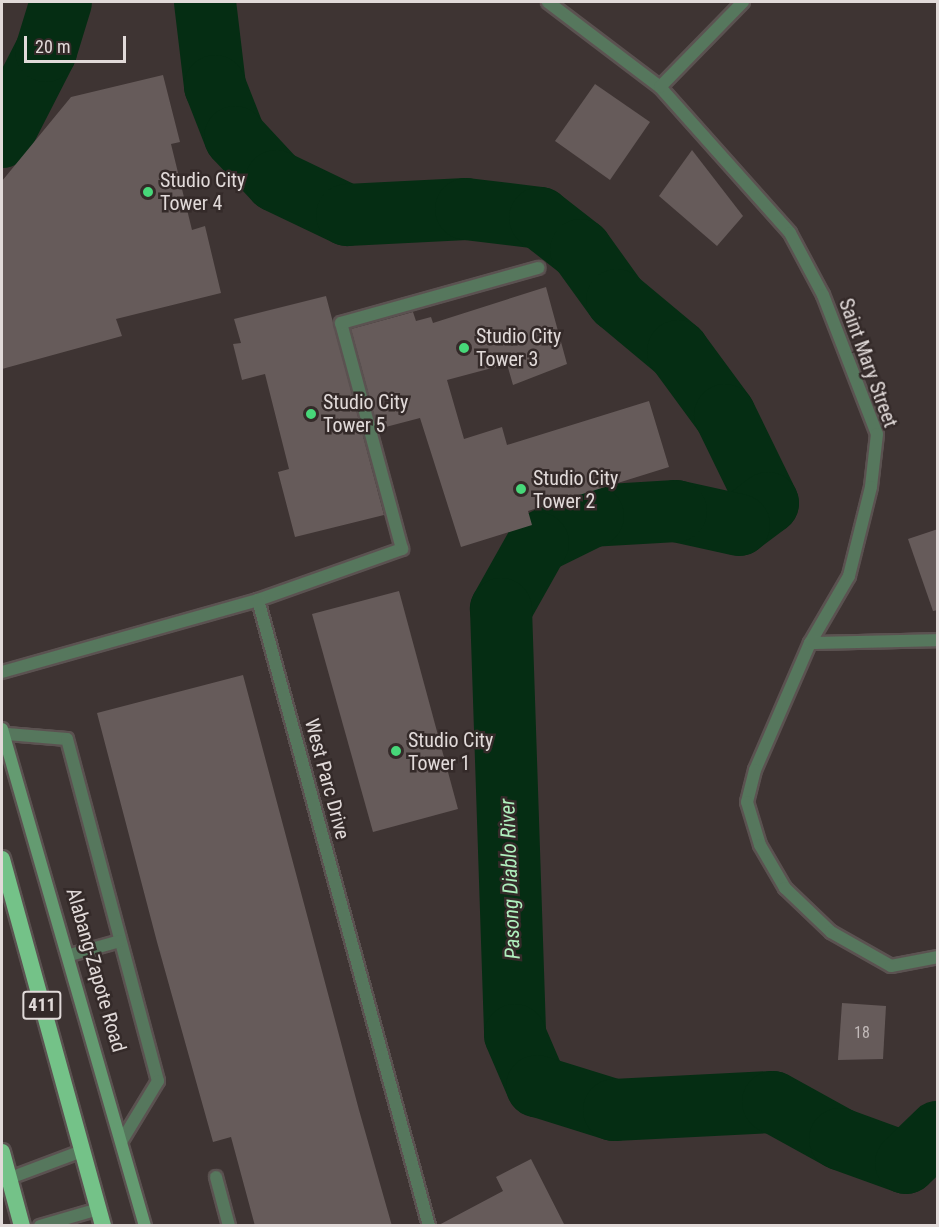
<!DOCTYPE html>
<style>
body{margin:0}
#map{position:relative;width:939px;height:1227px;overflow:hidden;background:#3e3433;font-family:"Roboto Condensed",sans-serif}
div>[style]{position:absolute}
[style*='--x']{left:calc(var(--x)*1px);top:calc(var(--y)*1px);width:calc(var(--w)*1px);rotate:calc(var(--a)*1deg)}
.river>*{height:62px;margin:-31px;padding:0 31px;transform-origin:31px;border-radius:31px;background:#052d13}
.building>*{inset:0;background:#665b5a}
.roads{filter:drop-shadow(2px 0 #5b5251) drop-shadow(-2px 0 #5b5251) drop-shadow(0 2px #5b5251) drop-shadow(0 -2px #5b5251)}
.service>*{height:12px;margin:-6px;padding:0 6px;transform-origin:6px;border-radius:6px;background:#56775d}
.minor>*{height:12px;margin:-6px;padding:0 6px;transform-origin:6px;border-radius:6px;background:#56775d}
.secondary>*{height:12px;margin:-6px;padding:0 6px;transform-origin:6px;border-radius:6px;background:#649b71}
.trunk>*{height:16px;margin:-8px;padding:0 8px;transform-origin:8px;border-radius:8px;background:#74c288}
.dots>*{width:16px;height:16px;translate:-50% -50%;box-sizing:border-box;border:3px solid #342a29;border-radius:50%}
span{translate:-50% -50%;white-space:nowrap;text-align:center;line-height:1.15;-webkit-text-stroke:5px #342a29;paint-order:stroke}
.number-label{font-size:16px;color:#c2bab9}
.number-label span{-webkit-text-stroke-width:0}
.shield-label span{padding:2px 4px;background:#342a29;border:2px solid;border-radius:4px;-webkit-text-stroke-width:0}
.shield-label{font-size:18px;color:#e1dad9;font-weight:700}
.poi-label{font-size:20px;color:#e1dad9}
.left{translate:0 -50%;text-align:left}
.street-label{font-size:20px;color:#e1dad9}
.water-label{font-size:21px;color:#afefbd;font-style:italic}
.frame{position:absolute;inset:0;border:3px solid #e1dad9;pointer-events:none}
.scale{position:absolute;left:24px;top:36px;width:102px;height:27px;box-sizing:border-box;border:3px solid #e1dad9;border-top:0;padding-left:8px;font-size:18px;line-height:21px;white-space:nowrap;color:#e1dad9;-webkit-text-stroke:4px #342a29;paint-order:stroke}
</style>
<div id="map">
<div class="river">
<div style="--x:205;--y:2;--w:85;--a:83.2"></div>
<div style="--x:215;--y:86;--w:55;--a:68.6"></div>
<div style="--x:235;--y:137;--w:60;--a:47"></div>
<div style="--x:276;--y:181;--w:79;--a:25.6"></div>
<div style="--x:347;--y:215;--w:119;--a:-2.9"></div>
<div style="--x:466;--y:209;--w:75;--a:6.9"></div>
<div style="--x:540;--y:218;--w:52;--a:38"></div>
<div style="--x:581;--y:250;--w:62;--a:54.2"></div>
<div style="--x:617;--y:300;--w:80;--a:39.9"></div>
<div style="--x:678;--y:351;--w:79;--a:53.7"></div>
<div style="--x:725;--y:415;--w:98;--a:64"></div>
<div style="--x:768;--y:503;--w:36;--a:143"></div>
<div style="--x:739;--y:525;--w:65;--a:-167.5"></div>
<div style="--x:676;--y:511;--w:83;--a:176.6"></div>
<div style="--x:593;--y:516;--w:61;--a:153.9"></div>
<div style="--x:538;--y:543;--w:76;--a:119.3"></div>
<div style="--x:501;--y:609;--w:426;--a:88.1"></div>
<div style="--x:515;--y:1035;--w:56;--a:66.7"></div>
<div style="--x:537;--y:1086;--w:81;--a:17.3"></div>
<div style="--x:614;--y:1110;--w:159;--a:-2.9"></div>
<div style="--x:773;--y:1102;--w:77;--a:28.9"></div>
<div style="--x:840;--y:1139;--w:70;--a:20"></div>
<div style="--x:906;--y:1163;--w:45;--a:-44.1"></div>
<div style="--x:2;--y:137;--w:97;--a:-62.9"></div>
<div style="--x:46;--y:51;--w:51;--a:-73"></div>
</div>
<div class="building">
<div style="clip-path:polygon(163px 75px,180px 142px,171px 144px,192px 230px,205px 226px,221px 293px,116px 319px,122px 336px,2px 369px,2px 181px,71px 97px)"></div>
<div style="clip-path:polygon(595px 84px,650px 122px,610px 180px,555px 141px)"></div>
<div style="clip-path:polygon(692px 150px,743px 216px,717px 246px,659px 196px)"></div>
<div style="clip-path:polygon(546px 287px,567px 364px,513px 385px,507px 364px,447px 380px,464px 439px,502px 427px,507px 445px,649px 401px,669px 467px,528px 511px,532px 525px,461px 547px,420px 418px,378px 429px,351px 329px,413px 312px,416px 321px,431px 317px,433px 323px)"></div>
<div style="clip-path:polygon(326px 296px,384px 515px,295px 537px,278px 472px,289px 469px,265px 374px,242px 380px,233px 344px,241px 343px,234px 319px)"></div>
<div style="clip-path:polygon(938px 529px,938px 610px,933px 611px,908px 539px)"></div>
<div style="clip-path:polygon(399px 591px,458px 809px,373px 832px,312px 614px)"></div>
<div style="clip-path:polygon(243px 675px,359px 1110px,392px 1226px,255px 1226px,231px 1137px,213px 1142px,157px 942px,97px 713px)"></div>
<div style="clip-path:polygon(842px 1003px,886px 1006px,883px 1059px,838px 1060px)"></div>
<div style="clip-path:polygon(531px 1159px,565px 1226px,437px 1226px,503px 1191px,496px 1177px)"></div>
</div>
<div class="roads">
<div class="service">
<div style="--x:258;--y:600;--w:153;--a:-19.5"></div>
<div style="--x:402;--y:549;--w:234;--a:-105.1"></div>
<div style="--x:341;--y:323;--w:205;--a:-15.6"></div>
<div style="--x:7;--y:734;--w:60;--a:4.8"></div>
<div style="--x:67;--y:739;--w:354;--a:75.1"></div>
<div style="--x:158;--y:1081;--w:71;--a:121.2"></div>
<div style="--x:70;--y:955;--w:52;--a:-15.6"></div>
<div style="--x:216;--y:1177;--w:51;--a:75.1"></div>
</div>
<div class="minor">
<div style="--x:548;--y:2;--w:141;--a:37.2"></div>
<div style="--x:660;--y:87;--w:195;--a:48.3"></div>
<div style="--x:790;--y:233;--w:70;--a:62"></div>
<div style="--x:823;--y:295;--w:149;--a:68.8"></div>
<div style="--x:877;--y:434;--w:53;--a:96.5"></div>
<div style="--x:871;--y:487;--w:92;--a:103.9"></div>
<div style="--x:849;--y:576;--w:78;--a:120.2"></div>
<div style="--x:810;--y:643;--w:138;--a:113.4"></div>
<div style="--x:755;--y:770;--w:33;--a:104"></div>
<div style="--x:747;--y:802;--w:45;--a:73.2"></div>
<div style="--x:760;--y:845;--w:50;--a:59.8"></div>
<div style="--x:785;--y:888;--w:64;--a:43.7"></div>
<div style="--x:831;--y:932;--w:69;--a:29.5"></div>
<div style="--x:891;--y:966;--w:48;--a:-10.8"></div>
<div style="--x:660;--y:87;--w:119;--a:-45.7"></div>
<div style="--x:810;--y:643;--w:128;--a:-1.3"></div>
<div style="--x:2;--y:672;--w:266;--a:-15.7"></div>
<div style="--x:258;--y:600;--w:649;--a:74.72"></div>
<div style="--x:2;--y:1181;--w:85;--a:-20.6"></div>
<div style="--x:40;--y:1226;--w:60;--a:-16.3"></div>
</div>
<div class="secondary">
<div style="--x:2;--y:729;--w:517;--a:73.95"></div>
</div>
<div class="trunk">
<div style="--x:2;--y:859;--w:381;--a:74.6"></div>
<div style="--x:2;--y:1152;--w:77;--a:74.9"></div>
</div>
</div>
<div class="dots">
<div style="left:148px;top:192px;background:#47d779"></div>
<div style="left:464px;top:348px;background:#47d779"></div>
<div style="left:311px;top:414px;background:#47d779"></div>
<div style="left:521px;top:489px;background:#47d779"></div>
<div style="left:396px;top:751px;background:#47d779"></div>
</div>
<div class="number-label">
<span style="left:862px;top:1033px">18</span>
</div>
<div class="shield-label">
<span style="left:42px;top:1005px">411</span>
</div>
<div class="poi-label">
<span class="left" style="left:160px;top:192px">Studio City<br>Tower 4</span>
<span class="left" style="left:476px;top:348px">Studio City<br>Tower 3</span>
<span class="left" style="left:323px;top:414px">Studio City<br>Tower 5</span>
<span class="left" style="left:533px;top:490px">Studio City<br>Tower 2</span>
<span class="left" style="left:408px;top:752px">Studio City<br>Tower 1</span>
</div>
<div class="street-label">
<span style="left:868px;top:363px;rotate:70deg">Saint Mary Street</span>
<span style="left:327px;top:779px;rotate:75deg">West Parc Drive</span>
<span style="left:96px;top:970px;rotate:74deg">Alabang-Zapote Road</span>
</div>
<div class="water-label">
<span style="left:510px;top:879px;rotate:-92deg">Pasong Diablo River</span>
</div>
<div class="frame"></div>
<div class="scale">20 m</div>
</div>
